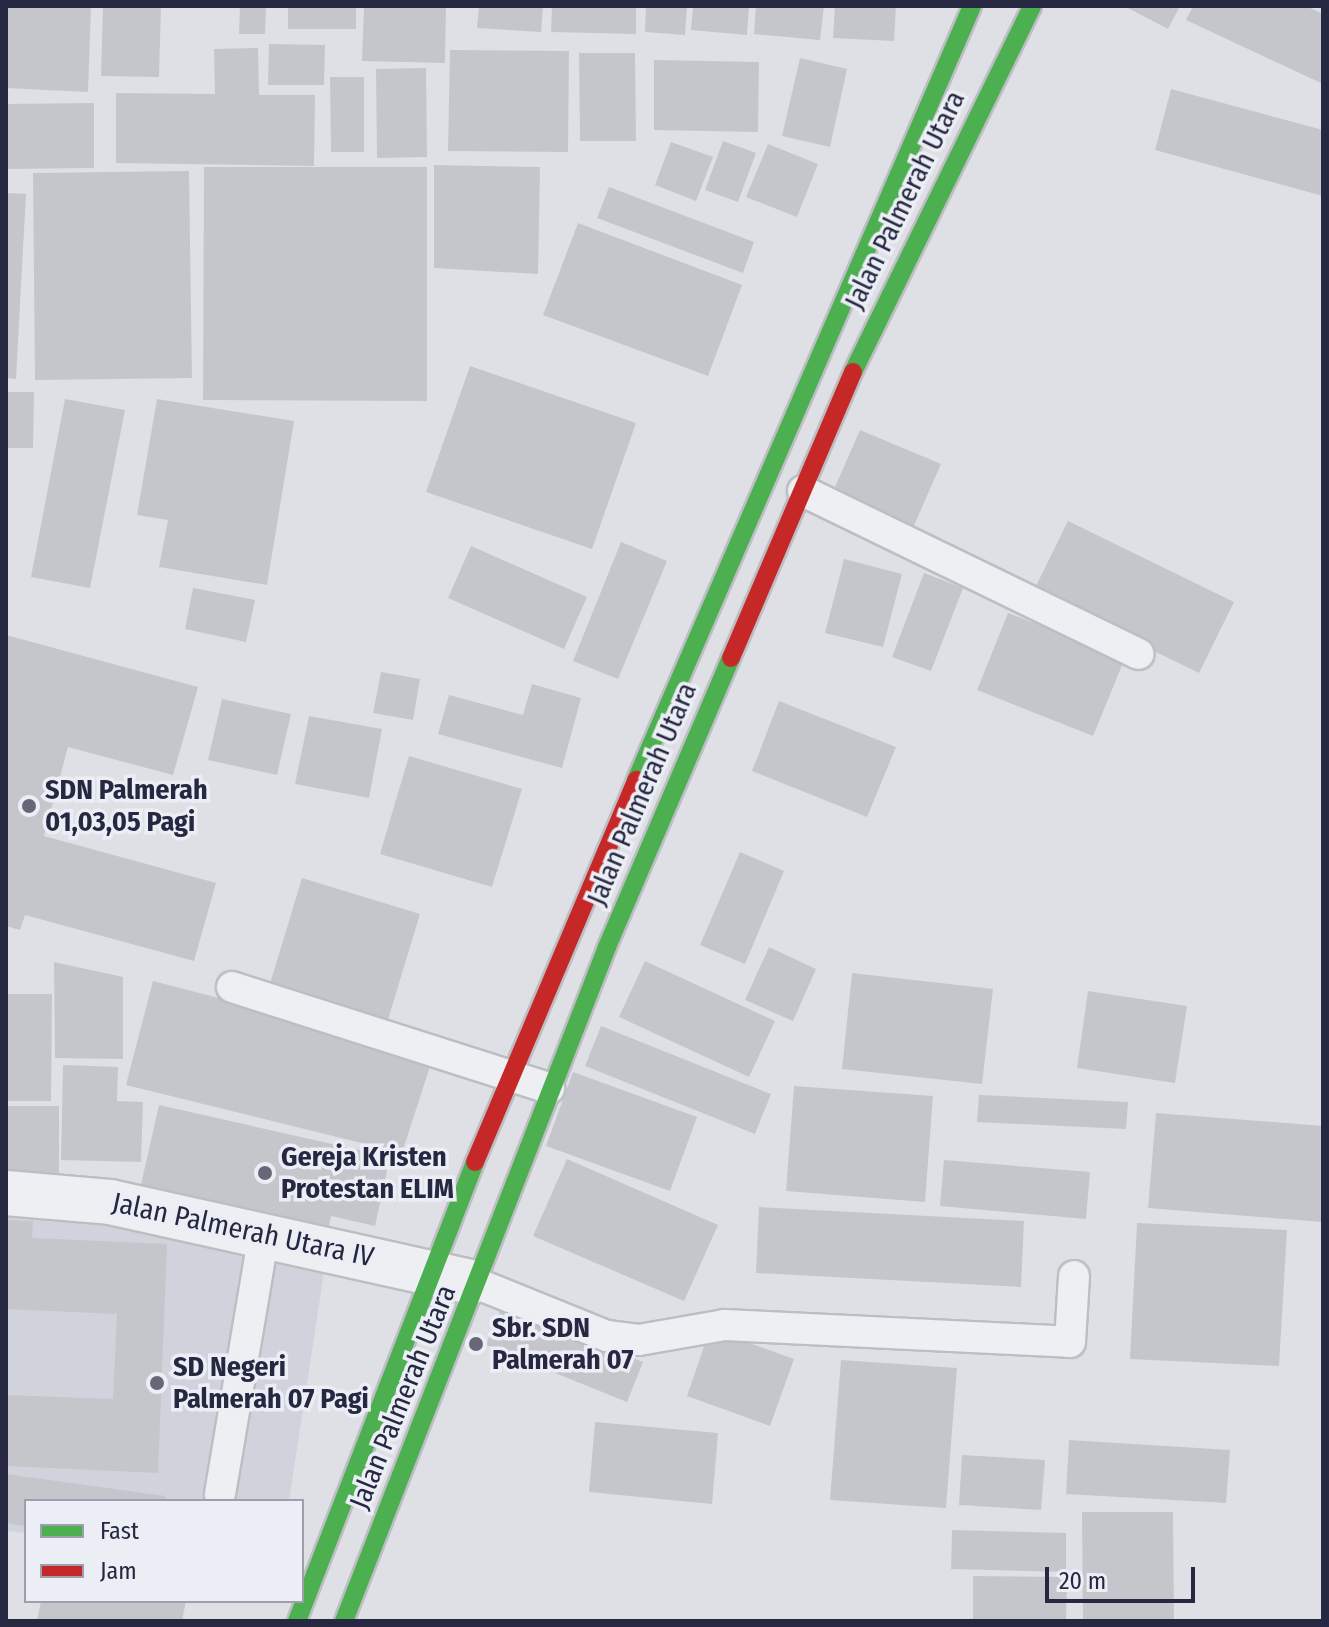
<!DOCTYPE html>
<style>
body{margin:0}
#map{position:relative;width:1329px;height:1627px;overflow:hidden;background:#dfe0e5;font-family:"Fira Sans Condensed",sans-serif}
div>[style]{position:absolute}
[style*='--x']{left:calc(var(--x)*1px);top:calc(var(--y)*1px);width:calc(var(--w)*1px);rotate:calc(var(--a)*1deg)}
.built>*{inset:0;background:#d0d3dc}
.building>*{inset:0;background:#c5c6cc}
.roads{filter:drop-shadow(2px 0 #bdbec3) drop-shadow(-2px 0 #bdbec3) drop-shadow(0 2px #bdbec3) drop-shadow(0 -2px #bdbec3)}
.lane>*{height:30px;margin:-15px;padding:0 15px;transform-origin:15px;border-radius:15px;background:#eeeff2}
.street>*{height:44px;margin:-22px;padding:0 22px;transform-origin:22px;border-radius:22px;background:#eeeff2}
.fast>*{height:18px;margin:-9px;padding:0 9px;transform-origin:9px;border-radius:9px;background:#4caf50}
.jam>*{height:18px;margin:-9px;padding:0 9px;transform-origin:9px;border-radius:9px;background:#c62828}
.dots>*{width:22px;height:22px;translate:-50% -50%;box-sizing:border-box;border:4px solid #eceef6;border-radius:50%}
span{translate:-50% -50%;white-space:nowrap;text-align:center;line-height:1.15;-webkit-text-stroke:7px #eceef6;paint-order:stroke}
.street-label{font-size:28px;color:#252840}
.poi-label{font-size:28px;color:#252840;font-weight:700}
.left{translate:0 -50%;text-align:left}
.frame{position:absolute;inset:0;border:8px solid #252840;pointer-events:none}
.legend{position:absolute;left:24px;top:1499px;width:280px;height:104px;box-sizing:border-box;background:#eceef6;border:2px solid #9c9fad;margin:0;padding:10px 14px;list-style:none;font-size:24px;color:#252840}
.legend li{display:flex;align-items:center;gap:16px;height:40px}
.legend b{width:40px;border:2px solid #9c9fad}
.scale{position:absolute;left:1045px;top:1567px;width:150px;height:36px;box-sizing:border-box;border:4px solid #252840;border-top:0;padding-left:10px;font-size:24px;line-height:28px;white-space:nowrap;color:#252840;-webkit-text-stroke:6px #eceef6;paint-order:stroke}
</style>
<div id="map">
<div class="built">
<div style="clip-path:polygon(6px 1211px,130px 1222px,325px 1266px,289px 1501px,26px 1501px,26px 1533px,6px 1531px)"></div>
</div>
<div class="building">
<div style="clip-path:polygon(6px 6px,91px 6px,88px 92px,6px 88px)"></div>
<div style="clip-path:polygon(103px 6px,161px 6px,159px 77px,101px 76px)"></div>
<div style="clip-path:polygon(240px 6px,266px 6px,265px 34px,239px 34px)"></div>
<div style="clip-path:polygon(288px 6px,356px 6px,356px 29px,288px 29px)"></div>
<div style="clip-path:polygon(364px 6px,446px 6px,445px 63px,362px 61px)"></div>
<div style="clip-path:polygon(479px 6px,543px 6px,541px 32px,477px 28px)"></div>
<div style="clip-path:polygon(552px 6px,636px 6px,636px 34px,551px 32px)"></div>
<div style="clip-path:polygon(646px 6px,687px 6px,685px 35px,645px 32px)"></div>
<div style="clip-path:polygon(693px 6px,749px 6px,747px 35px,691px 30px)"></div>
<div style="clip-path:polygon(756px 6px,824px 6px,820px 40px,754px 34px)"></div>
<div style="clip-path:polygon(835px 6px,896px 6px,894px 41px,833px 38px)"></div>
<div style="clip-path:polygon(1124px 6px,1180px 6px,1168px 29px)"></div>
<div style="clip-path:polygon(1193px 6px,1306px 6px,1323px 14px,1323px 84px,1186px 20px)"></div>
<div style="clip-path:polygon(269px 44px,325px 45px,324px 85px,268px 85px)"></div>
<div style="clip-path:polygon(258px 48px,259px 95px,315px 95px,314px 166px,116px 163px,116px 93px,215px 94px,214px 49px)"></div>
<div style="clip-path:polygon(450px 50px,569px 51px,568px 152px,448px 151px)"></div>
<div style="clip-path:polygon(579px 53px,635px 53px,636px 141px,580px 141px)"></div>
<div style="clip-path:polygon(800px 58px,847px 69px,830px 147px,782px 136px)"></div>
<div style="clip-path:polygon(654px 60px,759px 62px,758px 132px,654px 130px)"></div>
<div style="clip-path:polygon(426px 68px,427px 157px,377px 158px,376px 69px)"></div>
<div style="clip-path:polygon(330px 77px,364px 77px,364px 152px,331px 152px)"></div>
<div style="clip-path:polygon(1171px 89px,1323px 130px,1323px 196px,1155px 150px)"></div>
<div style="clip-path:polygon(94px 103px,94px 168px,6px 169px,6px 104px)"></div>
<div style="clip-path:polygon(723px 141px,756px 153px,738px 202px,705px 190px)"></div>
<div style="clip-path:polygon(671px 142px,713px 157px,696px 201px,655px 185px)"></div>
<div style="clip-path:polygon(768px 144px,818px 164px,797px 217px,746px 197px)"></div>
<div style="clip-path:polygon(434px 165px,540px 167px,538px 274px,434px 268px)"></div>
<div style="clip-path:polygon(204px 167px,427px 167px,427px 401px,203px 400px)"></div>
<div style="clip-path:polygon(189px 171px,192px 378px,35px 380px,33px 173px)"></div>
<div style="clip-path:polygon(609px 187px,754px 242px,743px 273px,597px 218px)"></div>
<div style="clip-path:polygon(6px 193px,26px 194px,16px 379px,6px 378px)"></div>
<div style="clip-path:polygon(578px 223px,742px 285px,708px 376px,543px 315px)"></div>
<div style="clip-path:polygon(470px 366px,636px 423px,592px 549px,426px 492px)"></div>
<div style="clip-path:polygon(6px 392px,34px 392px,33px 448px,6px 448px)"></div>
<div style="clip-path:polygon(65px 399px,125px 410px,90px 588px,31px 577px)"></div>
<div style="clip-path:polygon(157px 399px,294px 421px,267px 585px,159px 567px,168px 520px,137px 515px)"></div>
<div style="clip-path:polygon(860px 430px,941px 464px,912px 530px,831px 496px)"></div>
<div style="clip-path:polygon(1068px 521px,1234px 602px,1199px 673px,1033px 592px)"></div>
<div style="clip-path:polygon(621px 542px,667px 561px,618px 679px,573px 661px)"></div>
<div style="clip-path:polygon(471px 546px,587px 597px,564px 649px,448px 598px)"></div>
<div style="clip-path:polygon(844px 559px,902px 574px,883px 647px,825px 633px)"></div>
<div style="clip-path:polygon(924px 573px,963px 588px,931px 671px,892px 657px)"></div>
<div style="clip-path:polygon(193px 588px,255px 600px,246px 642px,185px 629px)"></div>
<div style="clip-path:polygon(1008px 613px,1125px 658px,1093px 736px,977px 690px)"></div>
<div style="clip-path:polygon(6px 635px,198px 687px,173px 775px,68px 747px,44px 836px,216px 883px,194px 961px,25px 915px,20px 930px,6px 926px)"></div>
<div style="clip-path:polygon(381px 672px,420px 679px,413px 720px,373px 713px)"></div>
<div style="clip-path:polygon(532px 684px,581px 698px,562px 768px,438px 734px,449px 695px,523px 715px)"></div>
<div style="clip-path:polygon(222px 699px,291px 714px,277px 775px,208px 760px)"></div>
<div style="clip-path:polygon(779px 701px,896px 747px,867px 817px,752px 771px)"></div>
<div style="clip-path:polygon(309px 716px,382px 729px,369px 798px,295px 784px)"></div>
<div style="clip-path:polygon(409px 756px,522px 789px,492px 887px,380px 854px)"></div>
<div style="clip-path:polygon(740px 852px,784px 871px,745px 964px,700px 945px)"></div>
<div style="clip-path:polygon(302px 878px,420px 914px,387px 1023px,269px 987px)"></div>
<div style="clip-path:polygon(769px 947px,816px 969px,793px 1021px,745px 1000px)"></div>
<div style="clip-path:polygon(645px 961px,775px 1021px,749px 1077px,619px 1017px)"></div>
<div style="clip-path:polygon(54px 962px,123px 977px,123px 1059px,55px 1058px)"></div>
<div style="clip-path:polygon(852px 973px,993px 989px,982px 1084px,842px 1069px)"></div>
<div style="clip-path:polygon(153px 981px,434px 1054px,402px 1153px,126px 1085px)"></div>
<div style="clip-path:polygon(1088px 991px,1187px 1006px,1175px 1083px,1077px 1068px)"></div>
<div style="clip-path:polygon(6px 994px,52px 994px,51px 1101px,6px 1101px)"></div>
<div style="clip-path:polygon(601px 1026px,771px 1094px,755px 1134px,585px 1066px)"></div>
<div style="clip-path:polygon(63px 1065px,118px 1067px,117px 1101px,143px 1102px,141px 1162px,61px 1160px)"></div>
<div style="clip-path:polygon(573px 1072px,697px 1117px,670px 1191px,546px 1146px)"></div>
<div style="clip-path:polygon(794px 1086px,933px 1096px,925px 1202px,786px 1191px)"></div>
<div style="clip-path:polygon(979px 1095px,1128px 1102px,1126px 1129px,977px 1122px)"></div>
<div style="clip-path:polygon(159px 1105px,390px 1157px,375px 1226px,331px 1216px,328px 1231px,140px 1189px)"></div>
<div style="clip-path:polygon(6px 1106px,59px 1106px,59px 1177px,6px 1177px)"></div>
<div style="clip-path:polygon(1156px 1113px,1323px 1126px,1322px 1222px,1148px 1208px)"></div>
<div style="clip-path:polygon(567px 1159px,718px 1225px,684px 1301px,533px 1236px)"></div>
<div style="clip-path:polygon(944px 1160px,1090px 1172px,1086px 1219px,940px 1206px)"></div>
<div style="clip-path:polygon(759px 1207px,1024px 1221px,1021px 1287px,756px 1273px)"></div>
<div style="clip-path:polygon(6px 1220px,33px 1221px,32px 1238px,167px 1244px,158px 1473px,6px 1466px,6px 1395px,113px 1399px,117px 1314px,6px 1309px)"></div>
<div style="clip-path:polygon(1137px 1223px,1287px 1230px,1279px 1366px,1130px 1359px)"></div>
<div style="clip-path:polygon(502px 1306px,643px 1362px,627px 1402px,486px 1345px)"></div>
<div style="clip-path:polygon(710px 1329px,794px 1359px,770px 1426px,687px 1396px)"></div>
<div style="clip-path:polygon(841px 1360px,957px 1368px,946px 1508px,830px 1500px)"></div>
<div style="clip-path:polygon(595px 1422px,718px 1433px,712px 1504px,589px 1492px)"></div>
<div style="clip-path:polygon(1069px 1440px,1230px 1450px,1226px 1503px,1066px 1494px)"></div>
<div style="clip-path:polygon(962px 1455px,1045px 1460px,1041px 1510px,959px 1505px)"></div>
<div style="clip-path:polygon(6px 1474px,165px 1496px,165px 1501px,26px 1501px,26px 1526px,6px 1523px)"></div>
<div style="clip-path:polygon(1082px 1512px,1173px 1512px,1174px 1621px,1083px 1621px)"></div>
<div style="clip-path:polygon(952px 1530px,1066px 1533px,1066px 1572px,951px 1569px)"></div>
<div style="clip-path:polygon(973px 1576px,1067px 1577px,1066px 1621px,973px 1621px)"></div>
<div style="clip-path:polygon(41px 1601px,186px 1601px,182px 1621px,37px 1621px)"></div>
</div>
<div class="roads">
<div class="lane">
<div style="--x:803;--y:491;--w:373;--a:25.9"></div>
<div style="--x:232;--y:987;--w:333;--a:17.7"></div>
<div style="--x:478;--y:1284;--w:139;--a:22"></div>
<div style="--x:607;--y:1336;--w:32;--a:7"></div>
<div style="--x:639;--y:1340;--w:87;--a:-9.9"></div>
<div style="--x:725;--y:1325;--w:345;--a:2.8"></div>
<div style="--x:1070;--y:1342;--w:66;--a:-86.5"></div>
<div style="--x:220;--y:1494;--w:265;--a:-80.4"></div>
</div>
<div class="street">
<div style="--x:6;--y:1193;--w:104;--a:4.9"></div>
<div style="--x:110;--y:1202;--w:369;--a:12.5"></div>
</div>
<div class="fast">
<div style="--x:853;--y:372;--w:407;--a:-63.9"></div>
<div style="--x:636;--y:780;--w:844;--a:-66.53"></div>
<div style="--x:297;--y:1621;--w:492;--a:-68.8"></div>
<div style="--x:344;--y:1621;--w:723;--a:-68.68"></div>
<div style="--x:607;--y:947;--w:314;--a:-66.8"></div>
</div>
<div class="jam">
<div style="--x:731;--y:658;--w:311;--a:-66.9"></div>
<div style="--x:475;--y:1162;--w:415;--a:-67.1"></div>
</div>
</div>
<div class="dots">
<div style="left:29px;top:806px;background:#66687a"></div>
<div style="left:265px;top:1173px;background:#66687a"></div>
<div style="left:476px;top:1344px;background:#66687a"></div>
<div style="left:157px;top:1383px;background:#66687a"></div>
</div>
<div class="street-label">
<span style="left:905px;top:200px;rotate:-64deg">Jalan Palmerah Utara</span>
<span style="left:642px;top:794px;rotate:-67deg">Jalan Palmerah Utara</span>
<span style="left:243px;top:1230px;rotate:12deg">Jalan Palmerah Utara IV</span>
<span style="left:403px;top:1397px;rotate:-68deg">Jalan Palmerah Utara</span>
</div>
<div class="poi-label">
<span class="left" style="left:45px;top:806px">SDN Palmerah<br>01,03,05 Pagi</span>
<span class="left" style="left:281px;top:1173px">Gereja Kristen<br>Protestan ELIM</span>
<span class="left" style="left:492px;top:1344px">Sbr. SDN<br>Palmerah 07</span>
<span class="left" style="left:173px;top:1383px">SD Negeri<br>Palmerah 07 Pagi</span>
</div>
<div class="frame"></div>
<ul class="legend">
<li><b style="height:10px;background:#4caf50"></b>Fast</li>
<li><b style="height:10px;background:#c62828"></b>Jam</li>
</ul>
<div class="scale">20 m</div>
</div>
